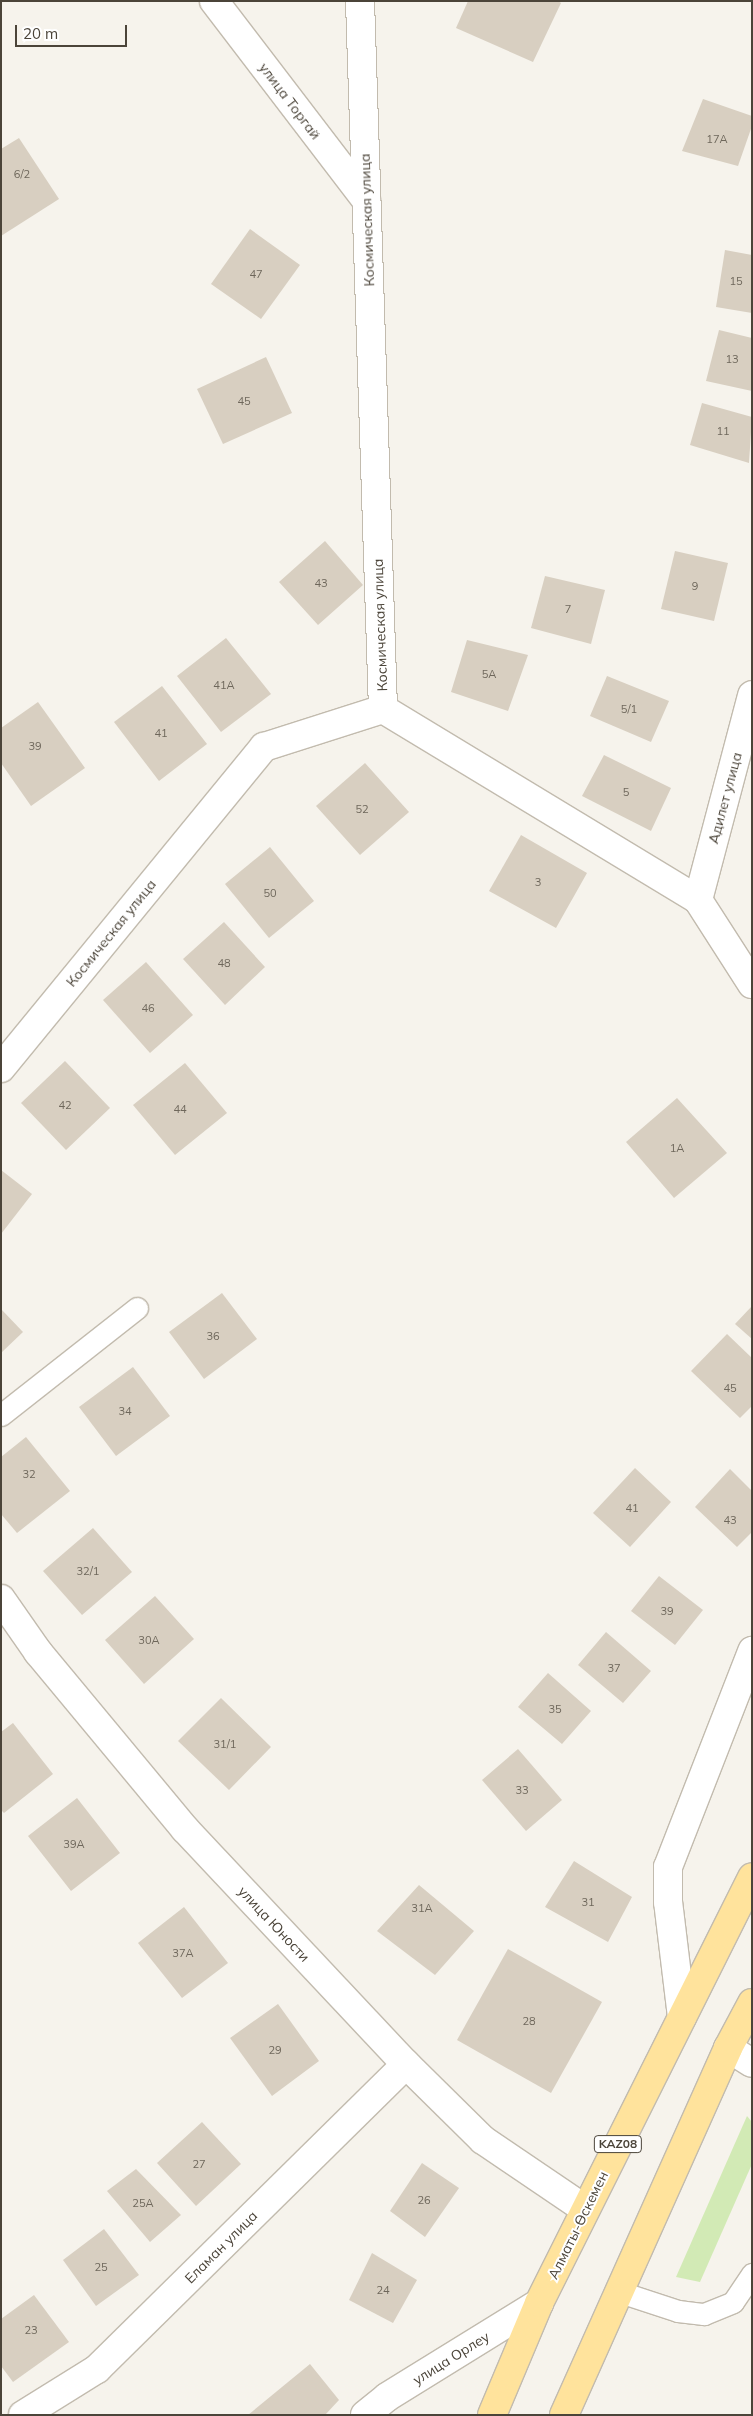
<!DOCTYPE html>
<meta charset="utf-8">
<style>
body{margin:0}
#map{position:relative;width:753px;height:2416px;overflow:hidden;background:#f6f3ec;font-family:Mulish,sans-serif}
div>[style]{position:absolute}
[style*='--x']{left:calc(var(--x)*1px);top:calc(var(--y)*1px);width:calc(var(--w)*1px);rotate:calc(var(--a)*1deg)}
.green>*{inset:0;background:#d2eab5}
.building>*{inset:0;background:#d8cfc1}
.roads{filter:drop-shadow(1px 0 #c2bbae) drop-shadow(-1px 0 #c2bbae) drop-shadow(0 1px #c2bbae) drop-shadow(0 -1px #c2bbae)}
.service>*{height:21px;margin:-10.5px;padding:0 10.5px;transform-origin:10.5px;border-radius:10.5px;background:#fff}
.minor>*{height:28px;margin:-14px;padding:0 14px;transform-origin:14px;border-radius:14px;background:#fff}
.tertiary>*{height:28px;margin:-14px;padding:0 14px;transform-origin:14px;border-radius:14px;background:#fff}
.primary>*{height:28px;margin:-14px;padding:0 14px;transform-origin:14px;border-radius:14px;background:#ffe39c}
span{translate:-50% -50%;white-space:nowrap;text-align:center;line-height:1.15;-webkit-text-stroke:4px #fff;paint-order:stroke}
.number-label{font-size:11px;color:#6e675b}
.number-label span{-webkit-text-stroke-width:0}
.shield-label span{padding:1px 4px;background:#fff;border:1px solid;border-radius:4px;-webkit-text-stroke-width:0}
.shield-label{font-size:12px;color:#4b4439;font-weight:700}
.street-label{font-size:14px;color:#4b4439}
.frame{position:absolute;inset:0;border:2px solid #4b4439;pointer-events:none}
.scale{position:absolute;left:15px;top:25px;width:112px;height:22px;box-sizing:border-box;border:2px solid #4b4439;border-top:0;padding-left:6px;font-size:15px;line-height:18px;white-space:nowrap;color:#4b4439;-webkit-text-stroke:4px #fff;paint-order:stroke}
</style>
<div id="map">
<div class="green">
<div style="clip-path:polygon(747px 2116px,752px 2122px,752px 2164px,700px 2282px,676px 2277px)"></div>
</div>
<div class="building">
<div style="clip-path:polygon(468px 1px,558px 1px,561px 3px,533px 62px,456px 28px)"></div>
<div style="clip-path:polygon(703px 99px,752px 116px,752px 126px,738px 166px,682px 151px)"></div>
<div style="clip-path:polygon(19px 138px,59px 199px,1px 236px,1px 149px)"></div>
<div style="clip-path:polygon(250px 229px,300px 265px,261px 319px,211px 284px)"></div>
<div style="clip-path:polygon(725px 250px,752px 255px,752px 313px,716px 307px)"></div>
<div style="clip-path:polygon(719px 330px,752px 338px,752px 391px,706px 381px)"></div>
<div style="clip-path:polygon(266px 357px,292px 413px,223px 444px,197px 389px)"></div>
<div style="clip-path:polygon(702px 403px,752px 417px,749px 463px,690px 445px)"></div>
<div style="clip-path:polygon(325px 541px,363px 585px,318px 625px,279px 582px)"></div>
<div style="clip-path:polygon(675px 551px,728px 563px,714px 621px,661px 609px)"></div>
<div style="clip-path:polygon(545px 576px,605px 590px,591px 644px,531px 628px)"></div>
<div style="clip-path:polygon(226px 638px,271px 694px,221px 732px,177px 676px)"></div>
<div style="clip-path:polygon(467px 640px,528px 655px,508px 711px,451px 692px)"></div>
<div style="clip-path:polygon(607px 676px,669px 701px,651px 742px,590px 716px)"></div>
<div style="clip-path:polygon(162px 686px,207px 744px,159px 781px,114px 722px)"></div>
<div style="clip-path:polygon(38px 702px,85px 768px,31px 806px,1px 763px,1px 728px)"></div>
<div style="clip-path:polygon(604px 755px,671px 788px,651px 831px,582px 796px)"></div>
<div style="clip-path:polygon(365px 763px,409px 812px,360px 855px,316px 806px)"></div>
<div style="clip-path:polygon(521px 835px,587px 873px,556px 928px,489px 891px)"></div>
<div style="clip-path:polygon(270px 847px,314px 901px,269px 938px,225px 884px)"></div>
<div style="clip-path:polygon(224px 922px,265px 967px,225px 1005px,183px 959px)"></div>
<div style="clip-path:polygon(146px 962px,193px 1015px,150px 1053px,103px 1000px)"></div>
<div style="clip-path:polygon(65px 1061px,110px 1108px,66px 1150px,21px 1103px)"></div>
<div style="clip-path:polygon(185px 1063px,227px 1113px,175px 1155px,133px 1105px)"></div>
<div style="clip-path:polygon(677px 1098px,727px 1153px,674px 1198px,626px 1142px)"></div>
<div style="clip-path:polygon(1px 1170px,32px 1194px,1px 1234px)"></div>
<div style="clip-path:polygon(222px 1293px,257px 1339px,204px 1379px,169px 1332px)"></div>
<div style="clip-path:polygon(752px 1306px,752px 1339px,735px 1324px)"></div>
<div style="clip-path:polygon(1px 1309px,23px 1332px,1px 1353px)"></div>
<div style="clip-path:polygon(727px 1334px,752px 1358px,752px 1406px,740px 1418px,691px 1371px)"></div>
<div style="clip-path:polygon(133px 1367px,170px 1416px,116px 1456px,79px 1407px)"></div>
<div style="clip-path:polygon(26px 1437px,70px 1491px,17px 1533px,1px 1514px,1px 1457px)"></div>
<div style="clip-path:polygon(635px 1468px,671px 1502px,630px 1547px,593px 1513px)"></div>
<div style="clip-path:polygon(730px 1469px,752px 1491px,752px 1532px,737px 1547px,695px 1507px)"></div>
<div style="clip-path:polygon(93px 1528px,132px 1572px,82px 1615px,43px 1571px)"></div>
<div style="clip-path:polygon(659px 1576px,703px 1610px,675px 1645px,631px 1611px)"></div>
<div style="clip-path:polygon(155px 1596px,194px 1639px,144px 1684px,105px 1640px)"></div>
<div style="clip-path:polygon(606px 1632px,651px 1671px,623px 1703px,578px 1665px)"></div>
<div style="clip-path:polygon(548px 1673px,591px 1711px,562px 1744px,518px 1707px)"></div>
<div style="clip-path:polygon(221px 1698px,271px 1747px,229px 1790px,178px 1741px)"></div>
<div style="clip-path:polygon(13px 1723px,53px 1774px,4px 1813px,1px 1810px,1px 1732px)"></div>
<div style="clip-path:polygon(518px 1749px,562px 1800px,526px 1831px,482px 1780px)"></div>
<div style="clip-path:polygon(77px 1798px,120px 1853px,71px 1891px,28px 1836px)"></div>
<div style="clip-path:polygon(574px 1861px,632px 1897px,608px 1942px,545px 1907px)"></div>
<div style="clip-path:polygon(419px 1885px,474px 1931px,435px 1975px,377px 1931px)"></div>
<div style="clip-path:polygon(184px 1907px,228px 1963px,182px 1998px,138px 1943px)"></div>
<div style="clip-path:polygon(508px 1949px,602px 2002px,551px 2093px,457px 2040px)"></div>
<div style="clip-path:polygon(278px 2004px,319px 2061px,272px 2096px,230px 2038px)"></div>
<div style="clip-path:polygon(202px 2122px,241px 2164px,196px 2206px,157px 2163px)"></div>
<div style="clip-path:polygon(422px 2163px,459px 2188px,425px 2237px,390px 2211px)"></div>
<div style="clip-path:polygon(136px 2169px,181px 2215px,150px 2242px,107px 2191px)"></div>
<div style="clip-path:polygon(104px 2229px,139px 2275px,96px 2306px,63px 2260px)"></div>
<div style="clip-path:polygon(372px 2253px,417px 2280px,393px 2323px,349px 2300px)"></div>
<div style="clip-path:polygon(34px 2295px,69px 2342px,13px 2382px,1px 2366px,1px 2319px)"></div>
<div style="clip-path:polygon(310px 2364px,339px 2400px,325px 2415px,248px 2415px)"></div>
</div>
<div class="roads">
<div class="service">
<div style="--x:1;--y:1415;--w:173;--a:-38.2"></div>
<div style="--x:620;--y:2292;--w:61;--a:18.1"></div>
<div style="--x:678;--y:2311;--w:26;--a:7"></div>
<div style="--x:704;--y:2314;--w:31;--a:-22"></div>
<div style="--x:733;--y:2302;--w:34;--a:-56"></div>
</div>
<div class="minor">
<div style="--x:214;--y:1;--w:250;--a:52.6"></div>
<div style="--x:360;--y:1;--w:708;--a:88.14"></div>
<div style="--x:383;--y:709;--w:368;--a:31.2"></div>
<div style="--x:698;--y:900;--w:100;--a:57.3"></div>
<div style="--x:698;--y:900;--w:212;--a:-75.2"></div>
<div style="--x:1;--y:1068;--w:415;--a:-50.7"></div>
<div style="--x:264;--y:747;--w:125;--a:-17.7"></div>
<div style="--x:1;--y:1599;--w:65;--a:55.1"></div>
<div style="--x:38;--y:1652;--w:230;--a:50.3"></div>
<div style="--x:185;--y:1829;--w:323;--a:46.8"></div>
<div style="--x:406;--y:2064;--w:108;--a:44.6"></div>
<div style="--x:483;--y:2140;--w:123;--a:34.1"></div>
<div style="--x:682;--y:2017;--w:116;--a:-96.9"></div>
<div style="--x:668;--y:1902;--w:35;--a:-90"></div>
<div style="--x:668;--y:1867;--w:232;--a:-68.7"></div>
<div style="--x:728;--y:2048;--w:28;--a:32"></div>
<div style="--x:23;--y:2415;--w:87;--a:-31.9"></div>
<div style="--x:97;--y:2369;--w:434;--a:-44.6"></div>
</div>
<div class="tertiary">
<div style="--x:365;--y:2415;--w:28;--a:-39"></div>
<div style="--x:387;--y:2397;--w:179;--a:-31.7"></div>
</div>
<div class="primary">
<div style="--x:492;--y:2415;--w:121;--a:-67.2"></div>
<div style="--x:539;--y:2303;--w:476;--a:-63.4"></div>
<div style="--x:564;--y:2415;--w:402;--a:-65.9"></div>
<div style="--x:728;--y:2048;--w:51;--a:-61.9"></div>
</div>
</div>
<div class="number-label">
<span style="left:717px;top:139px">17А</span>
<span style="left:22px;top:174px">6/2</span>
<span style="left:256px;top:274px">47</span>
<span style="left:736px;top:281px">15</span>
<span style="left:732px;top:359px">13</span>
<span style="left:244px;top:401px">45</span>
<span style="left:723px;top:431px">11</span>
<span style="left:321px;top:583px">43</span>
<span style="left:695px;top:586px">9</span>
<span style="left:568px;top:609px">7</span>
<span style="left:489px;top:674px">5А</span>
<span style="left:224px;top:685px">41А</span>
<span style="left:629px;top:709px">5/1</span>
<span style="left:161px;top:733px">41</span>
<span style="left:35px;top:746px">39</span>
<span style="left:626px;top:792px">5</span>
<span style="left:362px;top:809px">52</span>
<span style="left:538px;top:882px">3</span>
<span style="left:270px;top:893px">50</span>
<span style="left:224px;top:963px">48</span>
<span style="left:148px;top:1008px">46</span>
<span style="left:65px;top:1105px">42</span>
<span style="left:180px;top:1109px">44</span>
<span style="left:677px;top:1148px">1А</span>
<span style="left:213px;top:1336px">36</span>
<span style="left:730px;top:1388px">45</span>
<span style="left:125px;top:1411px">34</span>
<span style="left:29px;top:1474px">32</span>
<span style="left:632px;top:1508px">41</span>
<span style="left:730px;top:1520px">43</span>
<span style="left:88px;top:1571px">32/1</span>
<span style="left:667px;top:1611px">39</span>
<span style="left:149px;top:1640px">30А</span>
<span style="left:614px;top:1668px">37</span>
<span style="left:555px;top:1709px">35</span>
<span style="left:225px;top:1744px">31/1</span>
<span style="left:522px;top:1790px">33</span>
<span style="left:74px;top:1844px">39А</span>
<span style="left:588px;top:1902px">31</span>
<span style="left:422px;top:1908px">31А</span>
<span style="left:183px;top:1953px">37А</span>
<span style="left:529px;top:2021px">28</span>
<span style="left:275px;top:2050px">29</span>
<span style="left:199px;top:2164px">27</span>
<span style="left:424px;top:2200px">26</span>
<span style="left:143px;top:2203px">25А</span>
<span style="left:101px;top:2267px">25</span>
<span style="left:383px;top:2290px">24</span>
<span style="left:31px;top:2330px">23</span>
</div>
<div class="shield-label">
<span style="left:618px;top:2144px">KAZ08</span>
</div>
<div class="street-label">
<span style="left:290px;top:101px;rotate:53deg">улица Торгай</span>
<span style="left:367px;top:220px;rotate:-92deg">Космическая улица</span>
<span style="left:380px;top:625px;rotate:-92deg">Космическая улица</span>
<span style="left:725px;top:798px;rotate:-75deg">Адилет улица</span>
<span style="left:111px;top:933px;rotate:-51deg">Космическая улица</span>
<span style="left:274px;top:1924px;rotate:47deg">улица Юности</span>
<span style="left:578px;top:2225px;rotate:-64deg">Алматы-Өскемен</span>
<span style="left:221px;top:2247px;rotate:-45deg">Еламан улица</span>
<span style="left:451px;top:2358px;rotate:-32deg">улица Орлеу</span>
</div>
<div class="frame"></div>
<div class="scale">20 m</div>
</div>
